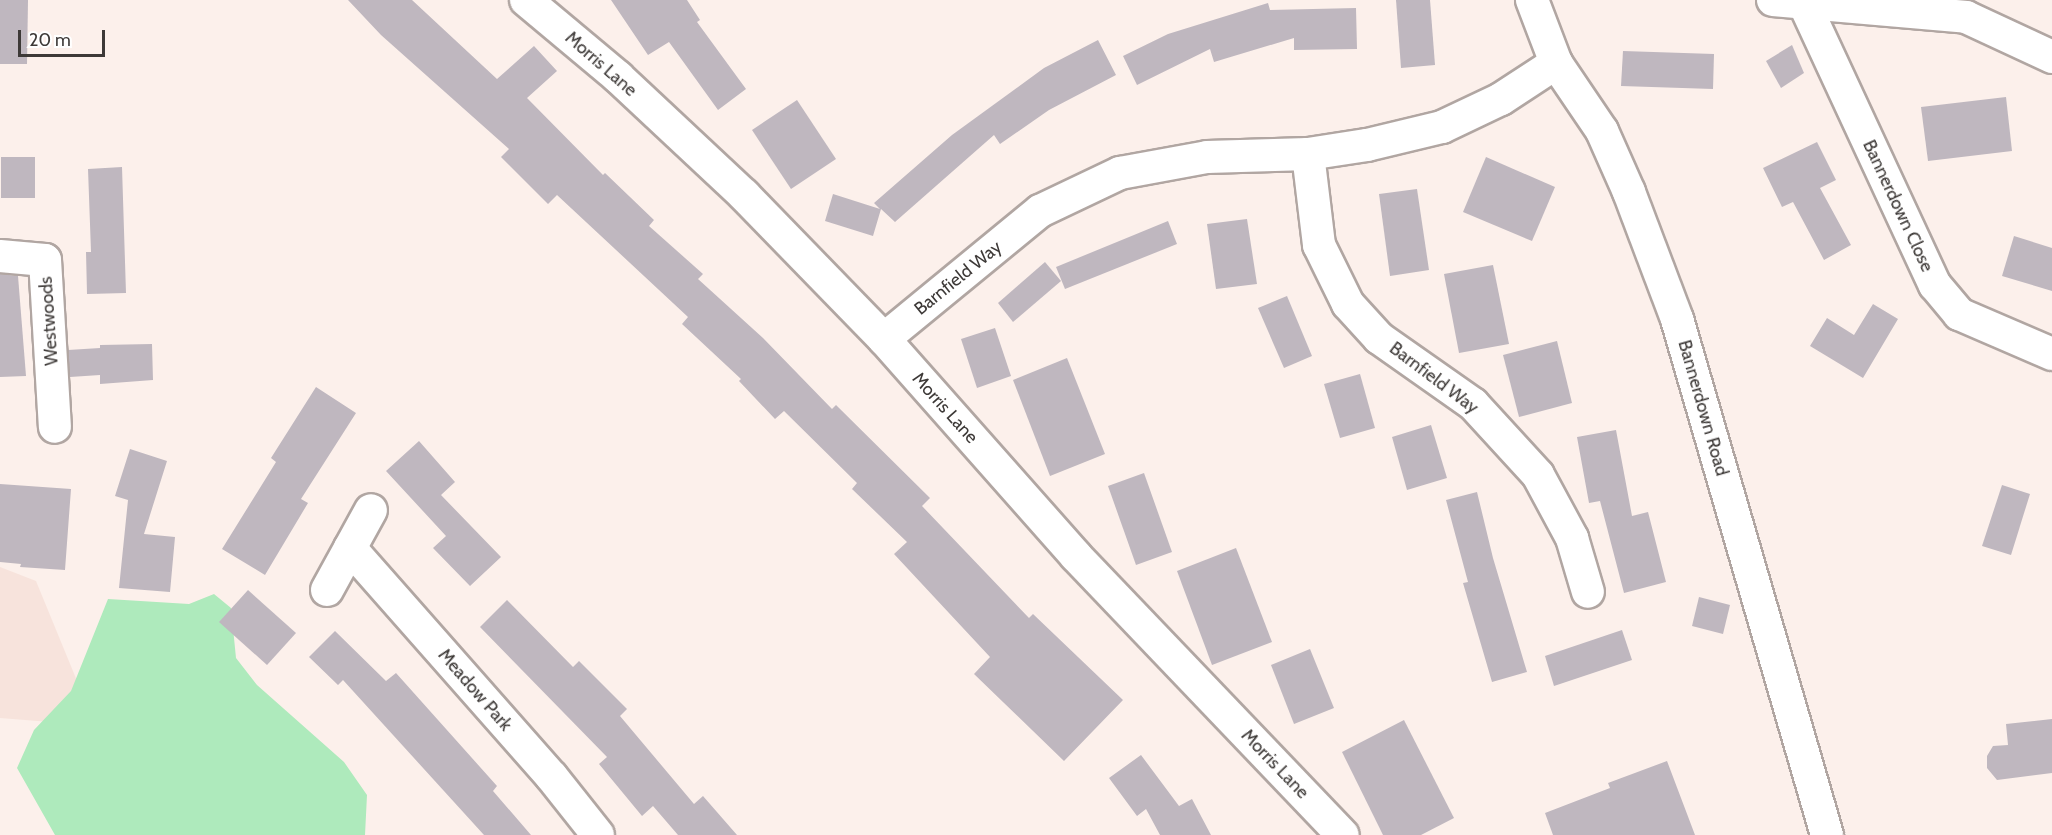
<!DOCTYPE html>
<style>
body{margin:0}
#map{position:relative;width:2052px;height:835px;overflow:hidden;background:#fcf0eb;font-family:Cabin,sans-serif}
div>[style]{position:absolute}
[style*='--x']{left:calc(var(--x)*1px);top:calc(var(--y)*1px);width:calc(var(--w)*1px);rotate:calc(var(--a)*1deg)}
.built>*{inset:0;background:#f7e3dc}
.green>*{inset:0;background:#aeeabc}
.building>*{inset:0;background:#bfb7bf}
.roads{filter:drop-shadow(2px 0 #b1a6a2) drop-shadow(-2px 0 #b1a6a2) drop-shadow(0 2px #b1a6a2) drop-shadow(0 -2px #b1a6a2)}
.minor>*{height:32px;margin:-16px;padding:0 16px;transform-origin:16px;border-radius:16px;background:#fff}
span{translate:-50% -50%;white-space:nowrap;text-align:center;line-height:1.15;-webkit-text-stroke:6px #fff;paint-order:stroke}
.street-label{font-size:18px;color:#3d3937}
.scale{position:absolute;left:18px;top:30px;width:87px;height:27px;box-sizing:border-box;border:3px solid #3d3937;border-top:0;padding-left:8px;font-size:18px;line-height:21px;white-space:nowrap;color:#3d3937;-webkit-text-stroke:4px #fff;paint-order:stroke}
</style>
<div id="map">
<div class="built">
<div style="clip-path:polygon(0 567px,36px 581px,82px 693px,50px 722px,0 718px)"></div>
</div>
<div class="green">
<div style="clip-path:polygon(214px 594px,231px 608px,236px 658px,257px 685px,344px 762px,367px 795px,365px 835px,55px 835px,17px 768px,34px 730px,71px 691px,108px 599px,189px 604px)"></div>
</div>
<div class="building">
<div style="clip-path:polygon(0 0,28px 0,27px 64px,0 64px)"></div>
<div style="clip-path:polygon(348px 0,412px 0,497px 79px,534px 46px,557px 71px,527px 98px,603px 175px,605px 173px,654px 220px,649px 226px,703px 274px,698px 279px,763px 338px,832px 409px,836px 405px,930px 498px,922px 506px,1029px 618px,1033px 614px,1123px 700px,1064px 761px,974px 674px,990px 657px,894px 554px,907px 542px,852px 489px,857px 483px,784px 411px,775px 419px,739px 381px,741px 379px,682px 324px,688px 317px,557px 195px,548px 204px,501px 157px,509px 149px,381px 35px)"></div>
<div style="clip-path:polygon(611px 0,687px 0,700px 20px,697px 22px,746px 89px,718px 110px,669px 42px,648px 55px)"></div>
<div style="clip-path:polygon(1396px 0,1430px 0,1435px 65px,1401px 68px)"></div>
<div style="clip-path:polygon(1268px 3px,1270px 10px,1356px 8px,1357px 49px,1294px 50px,1294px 38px,1214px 62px,1210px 49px,1137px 85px,1123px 56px,1168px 34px)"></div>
<div style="clip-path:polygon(1098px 40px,1116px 75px,1049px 110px,1000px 144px,994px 135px,895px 222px,881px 209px,873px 236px,825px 221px,833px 194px,880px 209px,874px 203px,952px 135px,1044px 68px)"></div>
<div style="clip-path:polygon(1792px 45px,1804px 73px,1781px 88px,1766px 61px)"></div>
<div style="clip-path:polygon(1623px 51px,1714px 54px,1713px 89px,1621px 86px)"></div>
<div style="clip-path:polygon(2006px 97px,2012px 151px,1928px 161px,1921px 107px)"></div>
<div style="clip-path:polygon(797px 100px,836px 159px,791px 189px,752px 130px)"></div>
<div style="clip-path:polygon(1817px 142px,1836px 180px,1820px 188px,1851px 245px,1824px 260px,1793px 202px,1782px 207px,1763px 168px)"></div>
<div style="clip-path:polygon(1px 157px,35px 157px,35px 198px,1px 198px)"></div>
<div style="clip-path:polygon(1486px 157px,1555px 187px,1532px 241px,1463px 212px)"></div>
<div style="clip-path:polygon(122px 167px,126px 293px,87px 294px,86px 252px,91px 252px,88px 169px)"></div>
<div style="clip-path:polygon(1417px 189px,1429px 270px,1390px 276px,1379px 194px)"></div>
<div style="clip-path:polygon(1247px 219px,1257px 284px,1216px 289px,1207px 224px)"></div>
<div style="clip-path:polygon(1168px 221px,1177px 244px,1065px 289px,1056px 267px)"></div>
<div style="clip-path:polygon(2014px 236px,2052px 248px,2052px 291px,2002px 276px)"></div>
<div style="clip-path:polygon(1045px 262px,1061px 281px,1013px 322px,998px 303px)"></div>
<div style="clip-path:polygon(1493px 265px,1509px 344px,1459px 353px,1444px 274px)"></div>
<div style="clip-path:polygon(0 274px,18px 276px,26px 376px,0 377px)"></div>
<div style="clip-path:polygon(1287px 296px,1312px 356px,1284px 368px,1258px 308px)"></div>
<div style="clip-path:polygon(1873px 304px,1898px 319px,1863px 378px,1810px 346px,1827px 318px,1854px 335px)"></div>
<div style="clip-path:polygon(995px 328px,1011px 376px,977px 388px,961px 339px)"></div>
<div style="clip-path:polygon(1557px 341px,1572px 403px,1519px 417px,1503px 355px)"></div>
<div style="clip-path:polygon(152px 344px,153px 380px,100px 384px,100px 375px,70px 377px,68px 350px,100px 348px,100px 345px)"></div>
<div style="clip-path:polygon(1067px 358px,1105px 454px,1050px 476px,1013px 380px)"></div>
<div style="clip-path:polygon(1360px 374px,1375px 428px,1340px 438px,1324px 384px)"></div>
<div style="clip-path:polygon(316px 387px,356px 413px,301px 499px,308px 503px,265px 575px,222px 549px,276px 462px,271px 458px)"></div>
<div style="clip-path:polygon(1431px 425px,1447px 478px,1407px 490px,1392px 437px)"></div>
<div style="clip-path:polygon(1616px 430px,1632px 516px,1648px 512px,1666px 582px,1624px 593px,1600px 501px,1589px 503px,1577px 437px)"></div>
<div style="clip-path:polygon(419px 441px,455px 482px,441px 495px,501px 557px,470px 586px,433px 548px,446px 536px,386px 471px)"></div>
<div style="clip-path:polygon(130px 449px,167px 461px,144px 534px,175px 537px,170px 592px,119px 588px,128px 500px,115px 496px)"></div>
<div style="clip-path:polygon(1144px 473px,1172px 552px,1136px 565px,1108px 486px)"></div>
<div style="clip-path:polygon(0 484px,71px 489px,65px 570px,20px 567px,21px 564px,0 562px)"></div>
<div style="clip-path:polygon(2002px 485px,2030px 494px,2011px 555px,1982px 546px)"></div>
<div style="clip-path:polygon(1477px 492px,1493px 558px,1527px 672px,1492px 682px,1463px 583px,1468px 582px,1446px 500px)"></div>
<div style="clip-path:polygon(1236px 548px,1272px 642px,1212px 665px,1177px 571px)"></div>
<div style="clip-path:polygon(248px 590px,296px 633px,267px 665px,219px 622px)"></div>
<div style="clip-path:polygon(1699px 597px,1730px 605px,1723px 634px,1692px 626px)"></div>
<div style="clip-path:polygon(507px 600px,573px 667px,579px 661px,627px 709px,620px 716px,694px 804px,703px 796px,737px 835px,678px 835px,653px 806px,642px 816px,599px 764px,607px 757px,480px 627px)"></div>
<div style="clip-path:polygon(1622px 630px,1632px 660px,1554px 686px,1545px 656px)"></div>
<div style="clip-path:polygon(335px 631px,386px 681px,396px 673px,497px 786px,493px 791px,531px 835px,484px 835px,343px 680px,338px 685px,309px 657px)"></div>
<div style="clip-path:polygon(1310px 649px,1334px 708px,1294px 724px,1271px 665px)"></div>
<div style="clip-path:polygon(2052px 719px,2052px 773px,1997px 780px,1987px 768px,1987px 756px,1993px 746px,2008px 745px,2006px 724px)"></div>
<div style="clip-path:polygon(1404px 720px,1454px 818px,1421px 835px,1383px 835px,1342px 752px)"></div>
<div style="clip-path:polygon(1141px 755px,1179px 806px,1192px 799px,1211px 835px,1160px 835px,1146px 809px,1137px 816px,1109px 778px)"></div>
<div style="clip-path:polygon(1667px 761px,1695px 835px,1553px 835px,1545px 813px,1610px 788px,1608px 783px)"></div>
</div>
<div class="roads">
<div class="minor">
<div style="--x:526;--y:0;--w:120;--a:39.9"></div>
<div style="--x:618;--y:77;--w:173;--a:43.1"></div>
<div style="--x:744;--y:195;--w:201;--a:45.8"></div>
<div style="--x:884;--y:339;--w:290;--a:48.5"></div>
<div style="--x:1076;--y:556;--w:386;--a:46.3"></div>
<div style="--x:1532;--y:0;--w:67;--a:69.1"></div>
<div style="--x:1556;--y:63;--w:82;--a:55.9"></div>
<div style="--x:1602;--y:131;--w:67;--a:66.1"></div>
<div style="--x:1629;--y:192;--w:136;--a:69.3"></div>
<div style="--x:1677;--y:319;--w:537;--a:73.79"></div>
<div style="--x:1773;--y:0;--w:194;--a:5"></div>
<div style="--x:1966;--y:17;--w:95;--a:24.9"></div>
<div style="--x:1803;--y:1;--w:313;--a:65.1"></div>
<div style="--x:1935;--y:285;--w:38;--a:50"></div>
<div style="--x:1959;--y:314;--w:101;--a:23.3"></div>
<div style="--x:1308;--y:154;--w:92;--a:83.1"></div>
<div style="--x:1319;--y:245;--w:66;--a:63.8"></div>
<div style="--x:1348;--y:304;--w:46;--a:47.6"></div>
<div style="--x:1379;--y:338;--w:115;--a:35.1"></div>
<div style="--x:1473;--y:404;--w:96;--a:47.5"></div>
<div style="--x:1538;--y:475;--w:72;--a:61.6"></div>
<div style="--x:1572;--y:538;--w:56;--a:73.5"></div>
<div style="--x:0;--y:256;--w:45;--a:5.1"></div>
<div style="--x:45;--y:260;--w:167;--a:86.6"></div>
<div style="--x:884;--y:339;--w:202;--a:-39.4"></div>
<div style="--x:1040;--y:211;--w:89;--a:-25.4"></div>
<div style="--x:1120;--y:173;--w:88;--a:-10.4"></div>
<div style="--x:1207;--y:157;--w:101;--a:-1.7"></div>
<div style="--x:1308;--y:154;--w:60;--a:-8.7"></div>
<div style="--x:1367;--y:145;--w:77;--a:-13.5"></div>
<div style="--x:1442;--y:127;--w:65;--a:-25.4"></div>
<div style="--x:1501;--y:99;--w:66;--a:-33.2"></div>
<div style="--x:350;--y:548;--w:305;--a:48.6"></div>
<div style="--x:552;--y:777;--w:74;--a:51.6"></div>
<div style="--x:327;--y:590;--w:91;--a:-61.2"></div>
</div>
</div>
<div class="street-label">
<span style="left:601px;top:64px;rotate:41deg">Morris Lane</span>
<span style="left:1898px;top:206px;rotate:65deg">Bannerdown Close</span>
<span style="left:958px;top:278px;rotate:-39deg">Barnfield Way</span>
<span style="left:49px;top:321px;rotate:-94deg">Westwoods</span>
<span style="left:1434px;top:378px;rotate:37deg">Barnfield Way</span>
<span style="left:945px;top:408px;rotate:48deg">Morris Lane</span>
<span style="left:1703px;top:408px;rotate:74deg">Bannerdown Road</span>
<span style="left:475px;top:690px;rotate:49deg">Meadow Park</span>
<span style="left:1275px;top:764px;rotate:46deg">Morris Lane</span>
</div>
<div class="scale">20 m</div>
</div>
